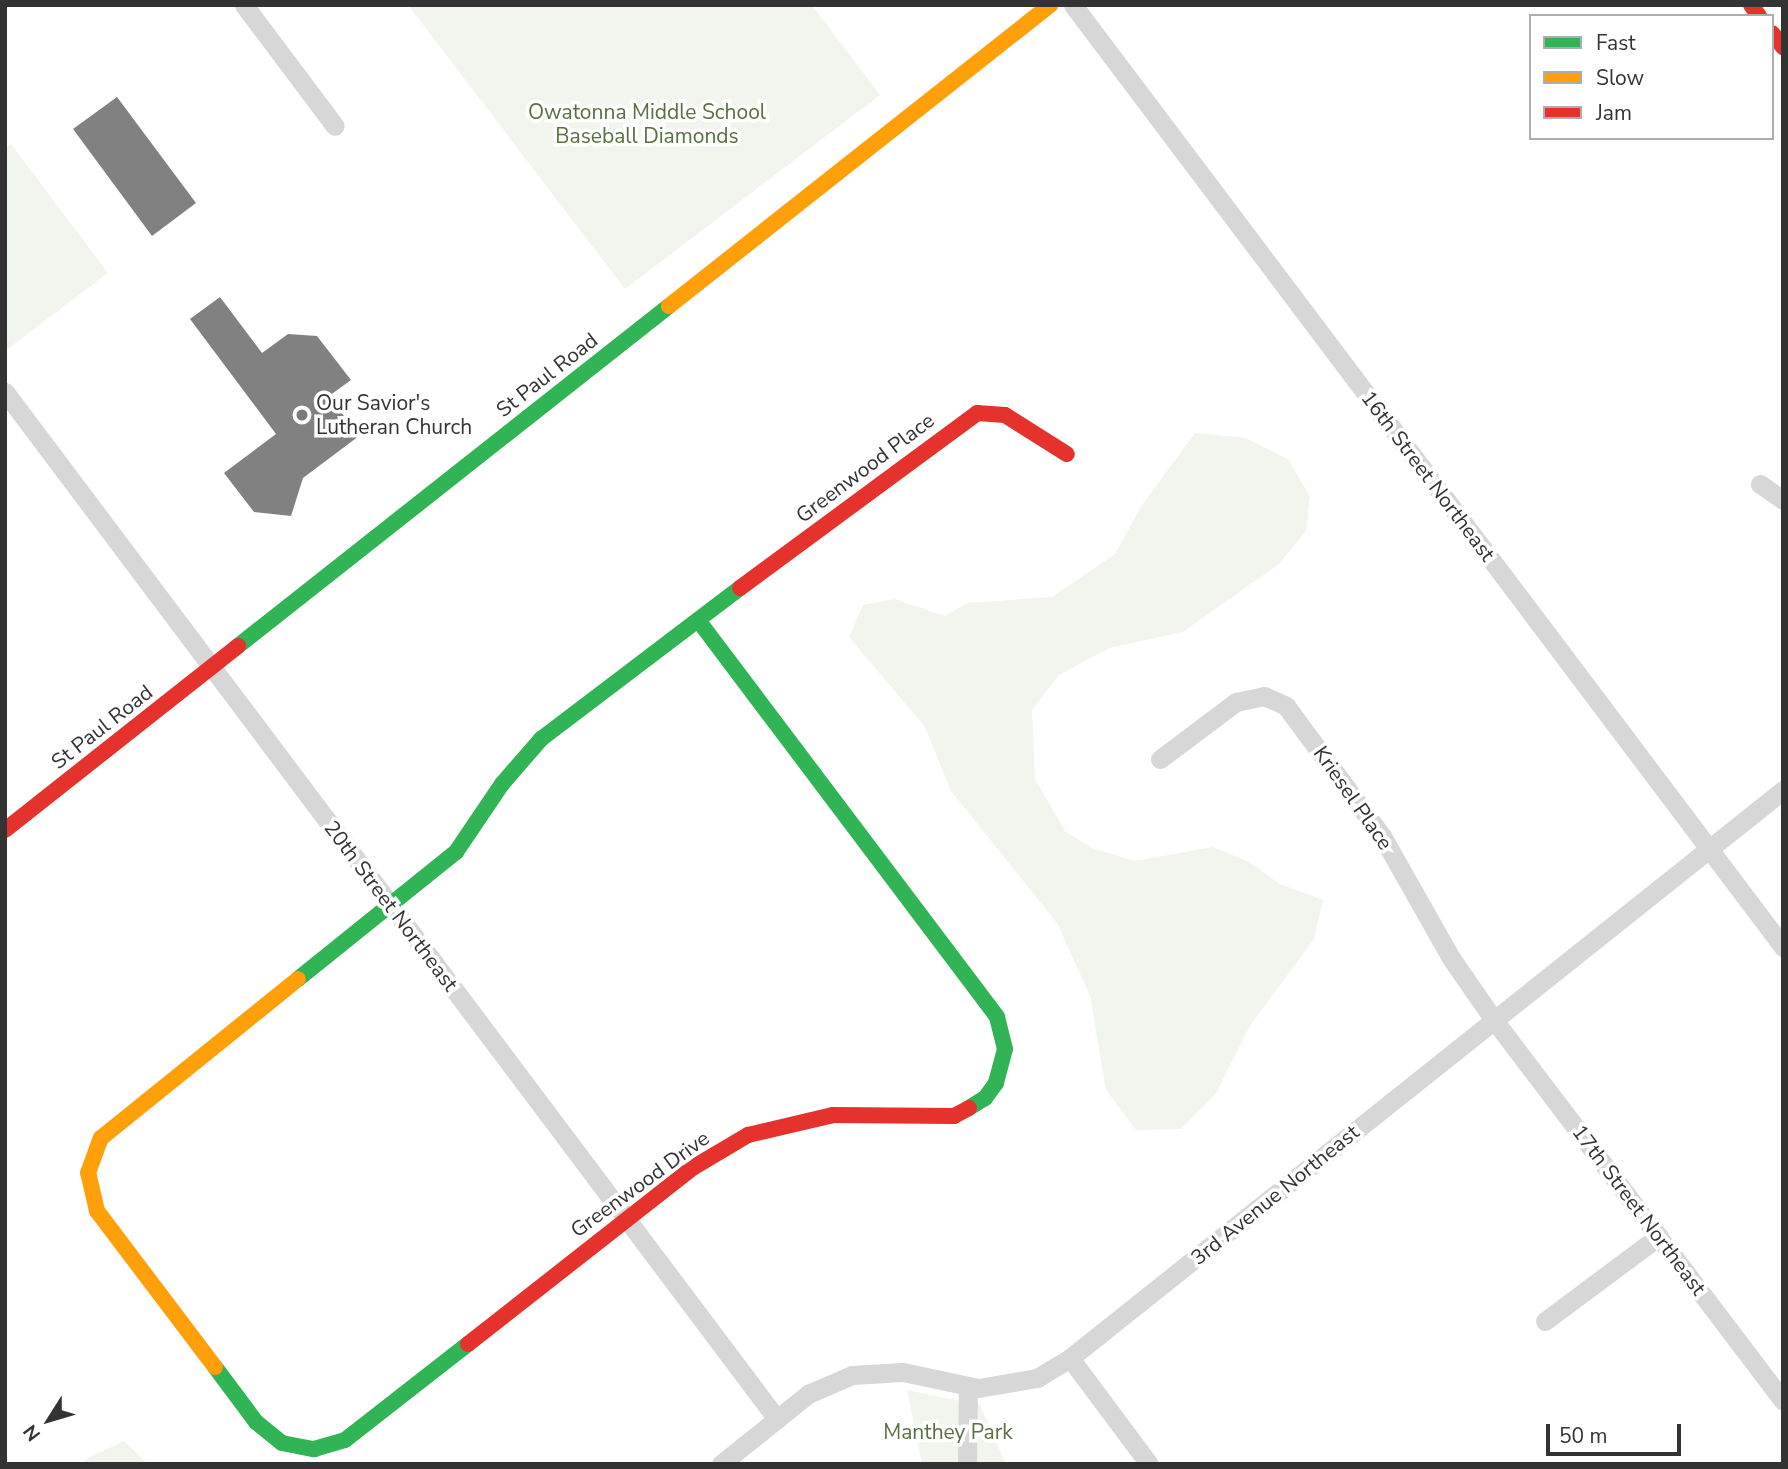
<!DOCTYPE html>
<style>
body{margin:0}
#map{position:relative;width:1788px;height:1469px;overflow:hidden;background:#fff;font-family:"Nunito Sans",sans-serif}
div>[style]{position:absolute}
[style*='--x']{left:calc(var(--x)*1px);top:calc(var(--y)*1px);width:calc(var(--w)*1px);rotate:calc(var(--a)*1deg)}
.green>*{inset:0;background:#f1f5ed}
.building>*{inset:0;background:#818181}
.street>*{height:19px;margin:-9.5px;padding:0 9.5px;transform-origin:9.5px;border-radius:9.5px;background:#d7d7d7}
.fast>*{height:16px;margin:-8px;padding:0 8px;transform-origin:8px;border-radius:8px;background:#30b455}
.slow>*{height:16px;margin:-8px;padding:0 8px;transform-origin:8px;border-radius:8px;background:#ff9f0a}
.jam>*{height:16px;margin:-8px;padding:0 8px;transform-origin:8px;border-radius:8px;background:#e5322d}
.dots>*{width:19px;height:19px;translate:-50% -50%;box-sizing:border-box;border:4px solid #fff;border-radius:50%}
span{translate:-50% -50%;white-space:nowrap;text-align:center;line-height:1.15;-webkit-text-stroke:7px #fff;paint-order:stroke}
.park-label{font-size:21px;color:#56703f}
.street-label{font-size:21px;color:#333}
.poi-label{font-size:21px;color:#333}
.left{translate:0 -50%;text-align:left}
.frame{position:absolute;inset:0;border:7px solid #333;pointer-events:none}
.legend{position:absolute;left:1529px;top:14px;width:245px;height:126px;box-sizing:border-box;background:#fff;border:2px solid #adadad;margin:0;padding:9px 12px;list-style:none;font-size:21px;color:#333}
.legend li{display:flex;align-items:center;gap:14px;height:35px}
.legend b{width:35px;border:2px solid #adadad}
.north{position:absolute;left:14px;top:1385px;width:70px;height:70px;-webkit-text-stroke:5px #fff;paint-order:stroke;rotate:233deg;font-size:19px;font-weight:700;line-height:28px;text-align:center;color:#333}
.north::after{content:'';display:block;margin:auto;width:24px;height:32px;background:#333;clip-path:polygon(50% 0,100% 100%,50% 72%,0 100%)}
.scale{position:absolute;left:1546px;top:1424px;width:135px;height:32px;box-sizing:border-box;border:4px solid #333;border-top:0;padding-left:9px;font-size:21px;line-height:24px;white-space:nowrap;color:#333;-webkit-text-stroke:5px #fff;paint-order:stroke}
</style>
<div id="map">
<div class="green">
<div style="clip-path:polygon(408px 5px,812px 5px,880px 95px,625px 289px)"></div>
<div style="clip-path:polygon(11px 144px,108px 273px,5px 351px,5px 148px)"></div>
<div style="clip-path:polygon(1195px 433px,1246px 438px,1288px 459px,1310px 496px,1306px 531px,1279px 564px,1183px 632px,1109px 648px,1059px 675px,1032px 710px,1035px 779px,1065px 831px,1092px 848px,1135px 861px,1213px 847px,1249px 862px,1280px 884px,1323px 900px,1314px 939px,1250px 1026px,1215px 1095px,1181px 1129px,1136px 1130px,1106px 1090px,1090px 996px,1057px 923px,951px 791px,925px 727px,849px 637px,863px 605px,894px 599px,945px 616px,967px 603px,1052px 597px,1115px 554px,1142px 505px)"></div>
<div style="clip-path:polygon(907px 1390px,980px 1405px,1006px 1464px,922px 1464px)"></div>
<div style="clip-path:polygon(124px 1441px,148px 1464px,80px 1464px,90px 1457px)"></div>
</div>
<div class="building">
<div style="clip-path:polygon(117px 97px,196px 203px,152px 236px,73px 129px)"></div>
<div style="clip-path:polygon(220px 297px,262px 353px,288px 334px,317px 336px,351px 380px,329px 396px,359px 436px,303px 478px,291px 516px,254px 512px,224px 473px,276px 434px,190px 319px)"></div>
</div>
<div class="street">
<div style="--x:244;--y:5;--w:151;--a:53.1"></div>
<div style="--x:1073;--y:5;--w:1180;--a:52.99"></div>
<div style="--x:5;--y:392;--w:1285;--a:53.07"></div>
<div style="--x:1760;--y:484;--w:28;--a:35"></div>
<div style="--x:1160;--y:759;--w:95;--a:-36.9"></div>
<div style="--x:1236;--y:702;--w:29;--a:-12"></div>
<div style="--x:1264;--y:696;--w:24;--a:24"></div>
<div style="--x:1286;--y:706;--w:162;--a:53.6"></div>
<div style="--x:1382;--y:836;--w:140;--a:60.5"></div>
<div style="--x:1451;--y:958;--w:75;--a:55.3"></div>
<div style="--x:1494;--y:1020;--w:478;--a:52.8"></div>
<div style="--x:1545;--y:1321;--w:142;--a:-36.7"></div>
<div style="--x:1070;--y:1358;--w:132;--a:53.3"></div>
<div style="--x:721;--y:1464;--w:112;--a:-38.8"></div>
<div style="--x:808;--y:1394;--w:48;--a:-23.4"></div>
<div style="--x:852;--y:1375;--w:51;--a:-3.4"></div>
<div style="--x:903;--y:1372;--w:77;--a:12"></div>
<div style="--x:978;--y:1388;--w:60;--a:-9.6"></div>
<div style="--x:1037;--y:1378;--w:39;--a:-31"></div>
<div style="--x:1070;--y:1358;--w:912;--a:-38.54"></div>
<div style="--x:967;--y:1464;--w:77;--a:-89.3"></div>
</div>
<div class="fast">
<div style="--x:698;--y:620;--w:497;--a:53"></div>
<div style="--x:997;--y:1017;--w:33;--a:76"></div>
<div style="--x:1005;--y:1049;--w:35;--a:105"></div>
<div style="--x:996;--y:1083;--w:19;--a:126"></div>
<div style="--x:985;--y:1098;--w:19;--a:148"></div>
<div style="--x:238;--y:646;--w:549;--a:-38.27"></div>
<div style="--x:298;--y:979;--w:203;--a:-38.8"></div>
<div style="--x:456;--y:852;--w:82;--a:-55.9"></div>
<div style="--x:502;--y:784;--w:60;--a:-49.1"></div>
<div style="--x:541;--y:739;--w:250;--a:-37.2"></div>
<div style="--x:215;--y:1367;--w:69;--a:53.3"></div>
<div style="--x:256;--y:1422;--w:33;--a:39"></div>
<div style="--x:282;--y:1443;--w:33;--a:11"></div>
<div style="--x:314;--y:1449;--w:32;--a:-16"></div>
<div style="--x:345;--y:1440;--w:156;--a:-38"></div>
</div>
<div class="slow">
<div style="--x:669;--y:306;--w:486;--a:-38.3"></div>
<div style="--x:215;--y:1367;--w:196;--a:-127.1"></div>
<div style="--x:97;--y:1211;--w:39;--a:-103"></div>
<div style="--x:88;--y:1173;--w:37;--a:-70"></div>
<div style="--x:101;--y:1138;--w:253;--a:-38.9"></div>
</div>
<div class="jam">
<div style="--x:1751;--y:5;--w:14;--a:54"></div>
<div style="--x:1772;--y:33;--w:18;--a:52"></div>
<div style="--x:740;--y:588;--w:295;--a:-36.4"></div>
<div style="--x:977;--y:413;--w:28;--a:4"></div>
<div style="--x:1005;--y:415;--w:73;--a:32.2"></div>
<div style="--x:5;--y:830;--w:297;--a:-38.3"></div>
<div style="--x:468;--y:1344;--w:287;--a:-38.1"></div>
<div style="--x:694;--y:1167;--w:63;--a:-30.7"></div>
<div style="--x:748;--y:1135;--w:87;--a:-13.2"></div>
<div style="--x:833;--y:1115;--w:121;--a:0.5"></div>
<div style="--x:954;--y:1116;--w:17;--a:-28"></div>
</div>
<div class="dots">
<div style="left:302px;top:415px;background:#7a7a7a"></div>
</div>
<div class="park-label">
<span style="left:647px;top:124px">Owatonna Middle School<br>Baseball Diamonds</span>
<span style="left:948px;top:1432px">Manthey Park</span>
</div>
<div class="street-label">
<span style="left:547px;top:375px;rotate:-38deg">St Paul Road</span>
<span style="left:865px;top:468px;rotate:-37deg">Greenwood Place</span>
<span style="left:1428px;top:476px;rotate:53deg">16th Street Northeast</span>
<span style="left:102px;top:727px;rotate:-38deg">St Paul Road</span>
<span style="left:1353px;top:798px;rotate:55deg">Kriesel Place</span>
<span style="left:391px;top:906px;rotate:53deg">20th Street Northeast</span>
<span style="left:640px;top:1184px;rotate:-36deg">Greenwood Drive</span>
<span style="left:1275px;top:1195px;rotate:-39deg">3rd Avenue Northeast</span>
<span style="left:1639px;top:1210px;rotate:53deg">17th Street Northeast</span>
</div>
<div class="poi-label">
<span class="left" style="left:316px;top:415px">Our Savior's<br>Lutheran Church</span>
</div>
<div class="frame"></div>
<ul class="legend">
<li><b style="height:9px;background:#30b455"></b>Fast</li>
<li><b style="height:9px;background:#ff9f0a"></b>Slow</li>
<li><b style="height:9px;background:#e5322d"></b>Jam</li>
</ul>
<div class="north">N</div>
<div class="scale">50 m</div>
</div>
